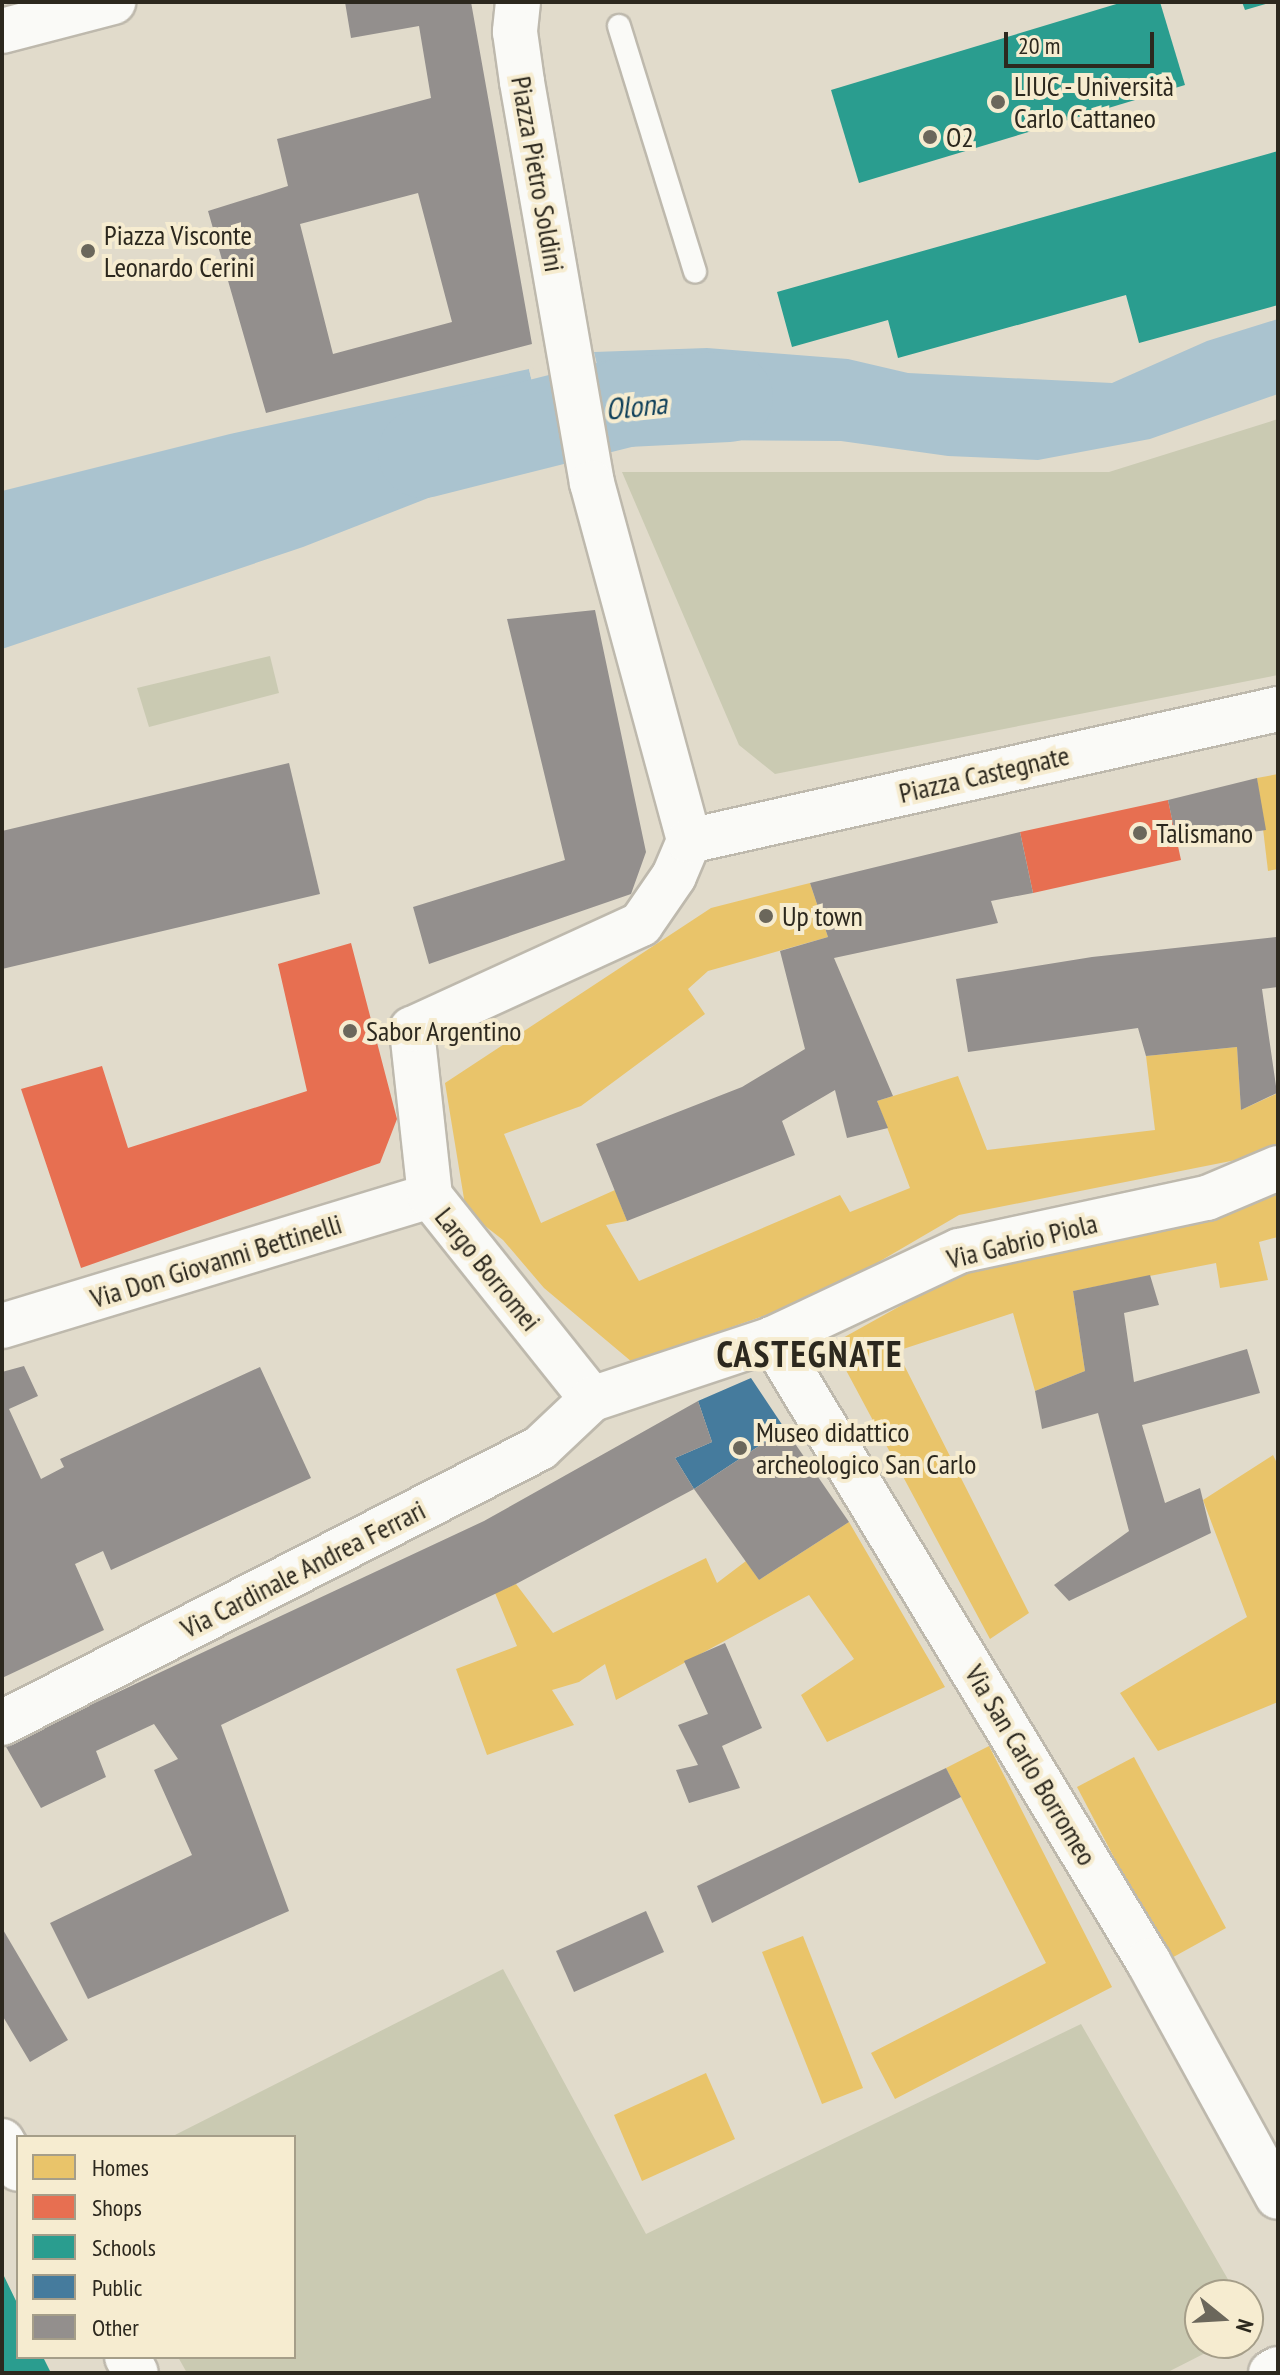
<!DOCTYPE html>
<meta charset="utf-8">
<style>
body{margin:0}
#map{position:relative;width:1280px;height:2375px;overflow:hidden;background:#e1dbcb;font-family:"PT Sans Narrow",sans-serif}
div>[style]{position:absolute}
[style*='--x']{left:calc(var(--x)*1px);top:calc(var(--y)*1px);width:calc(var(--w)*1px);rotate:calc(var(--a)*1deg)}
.green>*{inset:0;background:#cacab2}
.water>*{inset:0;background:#aac3cf}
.pier>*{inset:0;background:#e1dbcb}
.homes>*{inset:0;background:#e9c46a}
.shops>*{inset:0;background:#e76f51}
.schools>*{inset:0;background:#2a9d8f}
.public>*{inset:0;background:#457b9d}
.river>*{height:90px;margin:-45px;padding:0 45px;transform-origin:45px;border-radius:45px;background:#aac3cf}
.building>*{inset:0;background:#938f8d}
.roads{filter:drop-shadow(2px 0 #beb9ad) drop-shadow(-2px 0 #beb9ad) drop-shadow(0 2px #beb9ad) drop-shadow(0 -2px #beb9ad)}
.service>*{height:22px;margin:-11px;padding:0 11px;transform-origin:11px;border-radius:11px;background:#fafaf7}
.minor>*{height:44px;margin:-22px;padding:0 22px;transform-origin:22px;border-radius:22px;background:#fafaf7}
.dots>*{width:22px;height:22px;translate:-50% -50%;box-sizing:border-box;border:4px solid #f6ecd0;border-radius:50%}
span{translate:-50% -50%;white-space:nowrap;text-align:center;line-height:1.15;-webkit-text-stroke:8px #f6ecd0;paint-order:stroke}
.poi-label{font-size:28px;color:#2c281e}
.left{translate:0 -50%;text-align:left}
.street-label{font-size:28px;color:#2c281e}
.water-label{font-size:30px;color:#0d3e58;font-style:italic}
.district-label{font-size:36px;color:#2c281e;font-weight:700;letter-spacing:2px}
.frame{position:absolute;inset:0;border:4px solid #2c281e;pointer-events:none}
.legend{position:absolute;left:16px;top:2135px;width:280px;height:224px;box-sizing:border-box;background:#f6ecd0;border:2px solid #a59e89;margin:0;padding:10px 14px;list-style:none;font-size:24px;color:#2c281e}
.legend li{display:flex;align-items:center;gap:16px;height:40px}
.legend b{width:40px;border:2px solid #a59e89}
.north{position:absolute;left:1184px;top:2279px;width:80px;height:80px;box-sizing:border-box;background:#f6ecd0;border:2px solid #a59e89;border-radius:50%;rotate:108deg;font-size:22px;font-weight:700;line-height:32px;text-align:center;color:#2c281e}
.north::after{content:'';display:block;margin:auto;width:28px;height:36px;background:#6b675b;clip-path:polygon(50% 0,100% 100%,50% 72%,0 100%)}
.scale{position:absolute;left:1004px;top:32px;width:150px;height:36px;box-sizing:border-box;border:4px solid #2c281e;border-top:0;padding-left:10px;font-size:24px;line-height:28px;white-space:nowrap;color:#2c281e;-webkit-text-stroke:6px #f6ecd0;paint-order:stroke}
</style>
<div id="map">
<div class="green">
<div style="clip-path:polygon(1278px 419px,1278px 675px,775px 774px,739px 745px,622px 472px,1109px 472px)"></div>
<div style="clip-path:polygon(270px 656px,279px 693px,149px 727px,137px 688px)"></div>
<div style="clip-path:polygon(503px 1969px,646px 2234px,1081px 2024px,1237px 2295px,1200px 2295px,1200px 2343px,1225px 2343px,1166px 2373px,187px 2373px,178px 2357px,294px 2357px,294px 2137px,171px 2137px)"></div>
</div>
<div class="water">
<div style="clip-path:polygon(1278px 319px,1278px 394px,1150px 439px,1038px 460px,948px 456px,841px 441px,671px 440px,617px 448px,594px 352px,707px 348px,848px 359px,908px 373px,1112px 383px,1207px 341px)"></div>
<div style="clip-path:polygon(529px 369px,551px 464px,464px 484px,303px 547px,2px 649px,2px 491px,230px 434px)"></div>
</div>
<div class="pier">
<div style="clip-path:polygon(528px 365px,533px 368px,552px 468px,551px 464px)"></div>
</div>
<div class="homes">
<div style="clip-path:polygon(1278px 774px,1278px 869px,1268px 871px,1257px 778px)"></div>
<div style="clip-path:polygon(810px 883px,828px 937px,708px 971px,688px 989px,705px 1014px,581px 1106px,504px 1134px,541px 1223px,615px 1190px,627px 1221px,606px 1225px,639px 1281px,840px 1195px,850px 1212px,910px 1188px,877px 1101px,958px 1076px,987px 1150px,1155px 1130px,1146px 1056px,1237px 1047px,1241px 1110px,1278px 1093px,1278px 1144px,1251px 1157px,959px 1215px,870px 1267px,772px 1313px,632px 1362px,544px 1288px,503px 1240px,466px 1211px,445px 1083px,711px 908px)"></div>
<div style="clip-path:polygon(1278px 1193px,1278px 1237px,1259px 1242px,1268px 1280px,1220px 1288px,1216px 1263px,1073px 1291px,1085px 1371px,1035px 1391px,1013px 1313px,897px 1351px,1029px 1613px,990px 1639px,832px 1344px,972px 1266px,1191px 1225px)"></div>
<div style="clip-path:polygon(1273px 1455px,1278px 1465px,1278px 1702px,1158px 1751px,1120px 1693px,1247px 1617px,1203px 1500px)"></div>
<div style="clip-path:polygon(849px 1522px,945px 1687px,827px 1742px,801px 1695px,854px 1659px,809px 1595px,616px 1700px,605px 1664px,579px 1682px,552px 1690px,574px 1725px,487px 1755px,456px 1669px,517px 1646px,495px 1593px,516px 1584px,553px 1633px,706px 1558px,717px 1583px,746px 1561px,759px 1580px)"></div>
<div style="clip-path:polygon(989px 1746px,1112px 1987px,895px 2099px,871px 2053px,1046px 1963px,946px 1768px)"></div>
<div style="clip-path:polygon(1134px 1757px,1226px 1928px,1168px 1960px,1077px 1787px)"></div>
<div style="clip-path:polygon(803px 1936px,863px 2088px,822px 2104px,762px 1952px)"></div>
<div style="clip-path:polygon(706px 2073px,735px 2139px,642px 2181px,614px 2115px)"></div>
</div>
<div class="shops">
<div style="clip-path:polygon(1168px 800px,1181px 860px,1033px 893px,1020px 832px)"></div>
<div style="clip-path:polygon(351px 943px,397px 1119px,380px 1163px,81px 1268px,21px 1089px,102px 1066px,128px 1148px,307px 1091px,278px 964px)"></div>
</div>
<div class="schools">
<div style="clip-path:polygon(1123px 2px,1160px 2px,1185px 85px,859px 183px,831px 90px)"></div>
<div style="clip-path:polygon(1242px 2px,1269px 2px,1269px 3px,1245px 10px)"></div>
<div style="clip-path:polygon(1278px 151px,1278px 305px,1139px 343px,1126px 295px,898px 358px,888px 320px,792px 347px,777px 292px)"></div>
<div style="clip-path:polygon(2px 2272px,18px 2305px,18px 2357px,43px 2357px,51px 2373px,2px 2373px)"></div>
</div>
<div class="public">
<div style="clip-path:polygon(751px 1378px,785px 1429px,694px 1489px,675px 1458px,712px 1442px,698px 1401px)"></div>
</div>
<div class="river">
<div style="--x:423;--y:453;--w:209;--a:-14.1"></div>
<div style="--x:626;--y:402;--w:102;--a:-2.8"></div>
</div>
<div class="building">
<div style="clip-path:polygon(evenodd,345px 2px,471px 2px,532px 344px,266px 413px,208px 211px,288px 186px,277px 139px,431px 98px,419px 26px,351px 38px,345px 2px,418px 193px,452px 322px,333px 354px,300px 224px,418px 193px)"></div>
<div style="clip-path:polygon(595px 610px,646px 852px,631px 894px,429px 964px,413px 907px,565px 860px,507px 619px)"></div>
<div style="clip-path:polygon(289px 763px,320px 894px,2px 969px,2px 831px)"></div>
<div style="clip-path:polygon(1257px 778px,1266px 830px,1177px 843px,1168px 800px)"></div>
<div style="clip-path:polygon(1020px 832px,1033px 893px,991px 901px,998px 923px,834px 958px,893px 1096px,877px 1101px,888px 1128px,847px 1138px,835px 1090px,782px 1121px,795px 1155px,627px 1221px,596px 1144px,742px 1087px,805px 1049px,780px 951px,828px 937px,810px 883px)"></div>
<div style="clip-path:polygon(1276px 937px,1278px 987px,1262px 989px,1277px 1093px,1241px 1110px,1237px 1047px,1146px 1056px,1138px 1028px,968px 1052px,956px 979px,1092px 957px)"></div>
<div style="clip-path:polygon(1150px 1275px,1159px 1305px,1124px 1313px,1134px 1382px,1247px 1349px,1260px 1393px,1142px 1425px,1165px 1503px,1200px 1488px,1211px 1533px,1069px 1601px,1054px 1585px,1129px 1531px,1098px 1413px,1042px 1429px,1035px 1391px,1085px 1371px,1073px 1291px)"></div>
<div style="clip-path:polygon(24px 1366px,38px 1396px,9px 1409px,41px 1479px,64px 1467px,60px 1459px,260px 1367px,311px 1478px,111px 1570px,103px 1551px,75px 1564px,104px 1630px,2px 1678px,2px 1372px)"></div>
<div style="clip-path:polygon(698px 1401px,712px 1442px,675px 1458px,694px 1489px,516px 1584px,221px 1725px,289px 1911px,88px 1999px,50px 1923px,192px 1855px,154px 1770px,178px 1759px,154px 1724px,96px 1751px,106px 1777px,41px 1808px,5px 1745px,484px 1521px)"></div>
<div style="clip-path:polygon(785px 1429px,849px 1522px,759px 1580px,694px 1489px)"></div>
<div style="clip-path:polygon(725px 1643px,762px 1728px,722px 1746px,740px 1788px,689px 1803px,676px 1770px,698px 1765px,678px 1725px,708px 1714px,684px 1661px)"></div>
<div style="clip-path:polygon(946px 1768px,961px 1797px,712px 1923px,697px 1886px)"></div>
<div style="clip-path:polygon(646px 1911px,664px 1952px,574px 1992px,556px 1951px)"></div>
<div style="clip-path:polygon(2px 1928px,68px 2040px,30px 2062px,2px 2015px)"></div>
</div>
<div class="roads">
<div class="service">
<div style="--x:619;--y:26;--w:257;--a:72.8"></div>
</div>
<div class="minor">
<div style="--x:518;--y:2;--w:30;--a:96"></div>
<div style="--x:515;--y:32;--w:50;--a:82"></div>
<div style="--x:522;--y:82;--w:407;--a:80.1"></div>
<div style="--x:592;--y:483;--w:371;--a:74.8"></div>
<div style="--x:2;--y:31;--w:115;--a:-14.6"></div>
<div style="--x:2;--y:1326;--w:447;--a:-16.9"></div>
<div style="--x:772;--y:1339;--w:727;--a:58.85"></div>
<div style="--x:1148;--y:1961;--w:269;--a:61.2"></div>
<div style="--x:592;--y:1399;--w:260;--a:-128.6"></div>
<div style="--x:430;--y:1196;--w:168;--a:-96.2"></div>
<div style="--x:412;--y:1029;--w:252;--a:-24.6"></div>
<div style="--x:641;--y:924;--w:58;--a:-55.5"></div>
<div style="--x:674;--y:876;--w:38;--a:-67"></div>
<div style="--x:689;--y:841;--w:604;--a:-12.63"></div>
<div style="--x:2;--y:1723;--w:604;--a:-27.07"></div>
<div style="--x:540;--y:1448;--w:71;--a:-43.3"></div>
<div style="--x:592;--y:1399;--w:190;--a:-18.4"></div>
<div style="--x:772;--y:1339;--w:207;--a:-25.2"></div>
<div style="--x:959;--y:1251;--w:254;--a:-12.1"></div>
<div style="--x:1207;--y:1198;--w:77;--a:-22.9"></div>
<div style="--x:2;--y:2141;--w:32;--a:60"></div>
<div style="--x:127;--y:2357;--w:18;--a:61"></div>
<div style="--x:1271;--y:2373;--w:8;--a:-30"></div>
</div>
</div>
<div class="dots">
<div style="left:998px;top:102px;background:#6b675b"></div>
<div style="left:930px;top:137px;background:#6b675b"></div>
<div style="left:88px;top:251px;background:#6b675b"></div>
<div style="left:1140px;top:833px;background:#6b675b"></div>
<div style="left:766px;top:916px;background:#6b675b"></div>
<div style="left:350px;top:1031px;background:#6b675b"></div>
<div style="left:740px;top:1448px;background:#6b675b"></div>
</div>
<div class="poi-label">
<span class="left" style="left:1014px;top:102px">LIUC - Università<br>Carlo Cattaneo</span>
<span class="left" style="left:946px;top:137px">O2</span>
<span class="left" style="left:104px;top:251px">Piazza Visconte<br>Leonardo Cerini</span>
<span class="left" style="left:1156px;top:833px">Talismano</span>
<span class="left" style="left:782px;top:916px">Up town</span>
<span class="left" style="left:366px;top:1031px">Sabor Argentino</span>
<span class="left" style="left:756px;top:1448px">Museo didattico<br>archeologico San Carlo</span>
</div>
<div class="street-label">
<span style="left:538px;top:174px;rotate:80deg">Piazza Pietro Soldini</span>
<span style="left:984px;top:774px;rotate:-13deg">Piazza Castegnate</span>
<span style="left:1022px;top:1241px;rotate:-14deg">Via Gabrio Piola</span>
<span style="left:216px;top:1261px;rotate:-17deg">Via Don Giovanni Bettinelli</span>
<span style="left:488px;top:1269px;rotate:51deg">Largo Borromei</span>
<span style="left:303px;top:1569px;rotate:-27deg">Via Cardinale Andrea Ferrari</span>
<span style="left:1031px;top:1765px;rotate:59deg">Via San Carlo Borromeo</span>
</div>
<div class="water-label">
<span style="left:636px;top:406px;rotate:-6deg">Olona</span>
</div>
<div class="district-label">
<span style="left:810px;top:1354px">CASTEGNATE</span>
</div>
<div class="frame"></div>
<ul class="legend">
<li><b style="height:22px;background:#e9c46a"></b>Homes</li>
<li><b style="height:22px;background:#e76f51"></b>Shops</li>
<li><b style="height:22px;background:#2a9d8f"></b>Schools</li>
<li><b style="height:22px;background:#457b9d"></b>Public</li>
<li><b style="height:22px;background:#938f8d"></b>Other</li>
</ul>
<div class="north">N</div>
<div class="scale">20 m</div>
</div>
